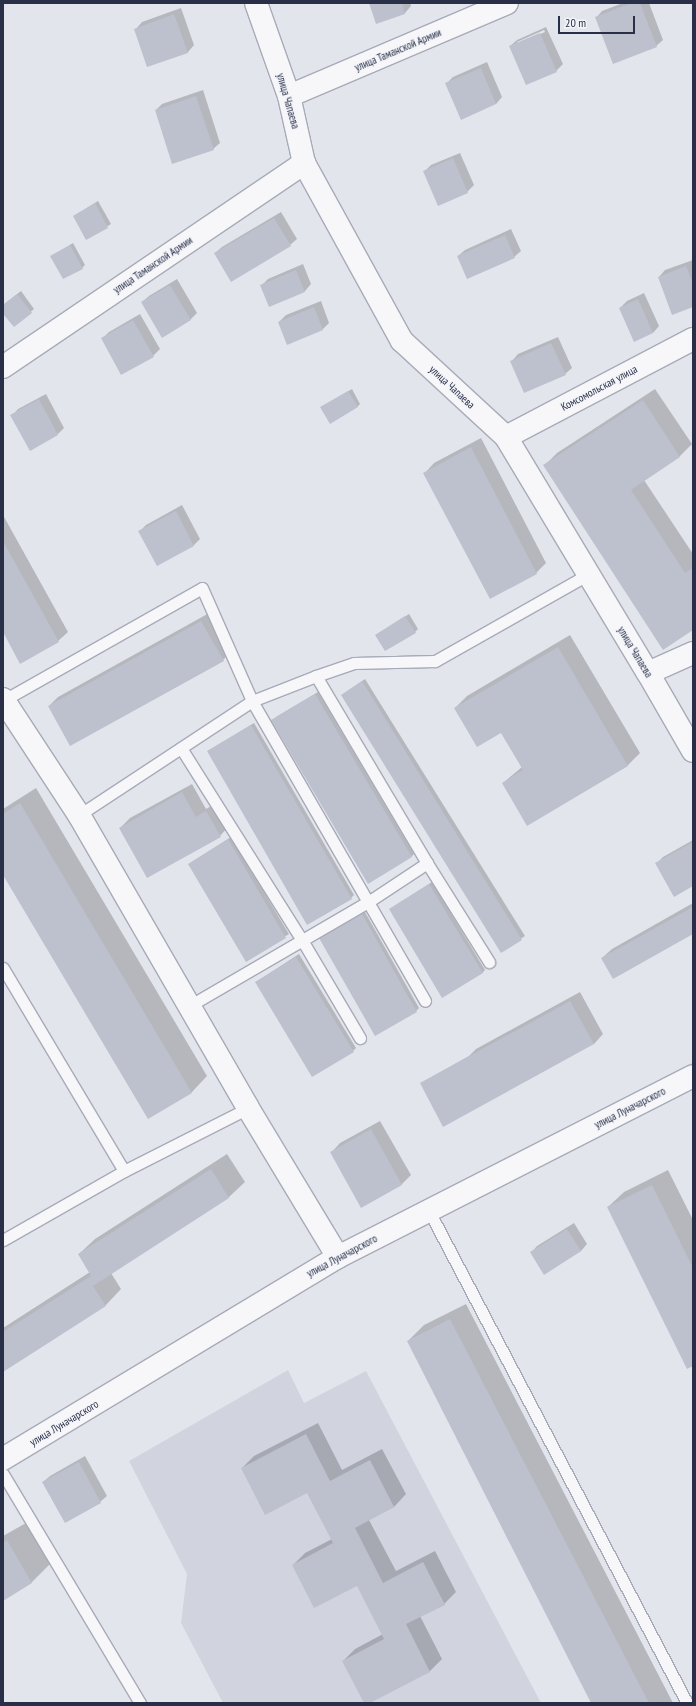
<!DOCTYPE html>
<meta charset="utf-8">
<style>
body{margin:0}
#map{position:relative;width:696px;height:1706px;overflow:hidden;background:#e3e5ed;font-family:"PT Sans Narrow",sans-serif}
div>[style]{position:absolute}
[style*='--x']{left:calc(var(--x)*1px);top:calc(var(--y)*1px);width:calc(var(--w)*1px);rotate:calc(var(--a)*1deg)}
.built>*{inset:0;background:#d1d4df}
.shadow>*{inset:0;background:#0003}
.building>*{inset:0;background:#bdc0cd}
.roads{filter:drop-shadow(1px 0 #a7abb8) drop-shadow(-1px 0 #a7abb8) drop-shadow(0 1px #a7abb8) drop-shadow(0 -1px #a7abb8)}
.service>*{height:11px;margin:-5.5px;padding:0 5.5px;transform-origin:5.5px;border-radius:5.5px;background:#f7f7fa}
.minor>*{height:22px;margin:-11px;padding:0 11px;transform-origin:11px;border-radius:11px;background:#f7f7fa}
.tertiary>*{height:22px;margin:-11px;padding:0 11px;transform-origin:11px;border-radius:11px;background:#f7f7fa}
span{translate:-50% -50%;white-space:nowrap;text-align:center;line-height:1.15;-webkit-text-stroke:3px #f3f5f9;paint-order:stroke}
.street-label{font-size:11px;color:#292f47}
.frame{position:absolute;inset:0;border:4px solid #292f47;pointer-events:none}
.scale{position:absolute;left:558px;top:16px;width:77px;height:18px;box-sizing:border-box;border:2px solid #292f47;border-top:0;padding-left:5px;font-size:12px;line-height:14px;white-space:nowrap;color:#292f47;-webkit-text-stroke:3px #f3f5f9;paint-order:stroke}
</style>
<div id="map">
<div class="built">
<div style="clip-path:polygon(288px 1370px,304px 1403px,366px 1371px,541px 1703px,223px 1703px,181px 1623px,187px 1574px,129px 1461px)"></div>
</div>
<div class="shadow">
<div style="clip-path:polygon(370px 3px,410px 3px,411px 6px,405px 13px,376px 22px)"></div>
<div style="clip-path:polygon(623px 3px,649px 3px,663px 40px,656px 46px,596px 18px,602px 11px)"></div>
<div style="clip-path:polygon(181px 8px,194px 45px,188px 52px,147px 66px,136px 29px,142px 22px)"></div>
<div style="clip-path:polygon(evenodd,546px 27px,563px 64px,556px 71px,510px 46px,517px 40px,546px 27px,544px 30px,545px 32px,517px 44px,517px 42px,544px 30px)"></div>
<div style="clip-path:polygon(487px 62px,502px 97px,496px 104px,446px 84px,453px 77px)"></div>
<div style="clip-path:polygon(203px 90px,220px 143px,213px 149px,156px 110px,162px 104px)"></div>
<div style="clip-path:polygon(460px 153px,474px 185px,467px 192px,424px 172px,431px 165px)"></div>
<div style="clip-path:polygon(98px 201px,111px 224px,87px 239px,74px 216px)"></div>
<div style="clip-path:polygon(281px 212px,297px 239px,290px 245px,215px 253px,222px 247px)"></div>
<div style="clip-path:polygon(511px 229px,521px 251px,514px 257px,458px 256px,465px 250px)"></div>
<div style="clip-path:polygon(73px 243px,85px 265px,82px 268px,52px 256px)"></div>
<div style="clip-path:polygon(693px 260px,693px 306px,659px 277px,665px 270px)"></div>
<div style="clip-path:polygon(303px 264px,311px 284px,305px 291px,270px 305px,262px 285px,268px 279px)"></div>
<div style="clip-path:polygon(177px 279px,197px 313px,190px 320px,142px 302px,149px 296px)"></div>
<div style="clip-path:polygon(21px 291px,34px 309px,14px 326px,3px 312px,3px 305px)"></div>
<div style="clip-path:polygon(644px 293px,659px 326px,653px 333px,620px 308px,627px 301px)"></div>
<div style="clip-path:polygon(321px 301px,329px 323px,323px 329px,279px 322px,286px 315px)"></div>
<div style="clip-path:polygon(140px 314px,160px 349px,153px 356px,103px 338px,109px 332px)"></div>
<div style="clip-path:polygon(558px 337px,572px 368px,565px 374px,512px 361px,518px 354px)"></div>
<div style="clip-path:polygon(352px 389px,360px 404px,357px 407px,322px 407px)"></div>
<div style="clip-path:polygon(655px 389px,692px 444px,680px 456px,644px 480px,693px 554px,693px 629px,545px 465px,557px 453px)"></div>
<div style="clip-path:polygon(46px 394px,64px 428px,58px 434px,12px 416px,18px 409px)"></div>
<div style="clip-path:polygon(481px 438px,546px 563px,536px 573px,490px 597px,425px 473px,434px 463px)"></div>
<div style="clip-path:polygon(182px 505px,200px 539px,194px 545px,157px 565px,140px 531px,146px 525px)"></div>
<div style="clip-path:polygon(3px 515px,68px 632px,58px 641px,3px 630px)"></div>
<div style="clip-path:polygon(211px 612px,232px 651px,223px 660px,49px 706px,58px 697px)"></div>
<div style="clip-path:polygon(409px 614px,418px 629px,415px 632px,376px 635px)"></div>
<div style="clip-path:polygon(570px 635px,640px 753px,627px 766px,503px 783px,522px 767px,502px 732px,455px 708px,467px 696px)"></div>
<div style="clip-path:polygon(365px 679px,525px 936px,502px 951px,342px 695px)"></div>
<div style="clip-path:polygon(318px 692px,414px 854px,411px 857px,276px 717px)"></div>
<div style="clip-path:polygon(254px 723px,354px 895px,351px 898px,208px 751px)"></div>
<div style="clip-path:polygon(192px 784px,206px 809px,216px 803px,229px 826px,220px 836px,120px 828px,130px 818px)"></div>
<div style="clip-path:polygon(36px 788px,207px 1076px,192px 1092px,148px 1118px,3px 873px,3px 809px)"></div>
<div style="clip-path:polygon(231px 837px,289px 934px,246px 961px,189px 864px)"></div>
<div style="clip-path:polygon(693px 840px,693px 885px,657px 863px,663px 857px)"></div>
<div style="clip-path:polygon(432px 882px,485px 970px,482px 973px,390px 909px)"></div>
<div style="clip-path:polygon(693px 903px,693px 932px,602px 958px,612px 949px)"></div>
<div style="clip-path:polygon(365px 912px,419px 1008px,416px 1011px,321px 938px)"></div>
<div style="clip-path:polygon(299px 954px,356px 1048px,353px 1051px,256px 982px)"></div>
<div style="clip-path:polygon(580px 992px,603px 1034px,594px 1044px,421px 1083px,469px 1056px,476px 1049px)"></div>
<div style="clip-path:polygon(380px 1121px,411px 1175px,401px 1185px,331px 1153px,340px 1143px)"></div>
<div style="clip-path:polygon(227px 1154px,245px 1182px,229px 1197px,111px 1273px,121px 1289px,106px 1305px,3px 1371px,3px 1328px,90px 1272px,79px 1254px,95px 1239px)"></div>
<div style="clip-path:polygon(668px 1170px,693px 1220px,693px 1365px,608px 1207px,624px 1192px)"></div>
<div style="clip-path:polygon(574px 1223px,587px 1244px,581px 1251px,544px 1274px,531px 1253px,537px 1246px)"></div>
<div style="clip-path:polygon(466px 1304px,673px 1703px,592px 1703px,408px 1341px,424px 1325px)"></div>
<div style="clip-path:polygon(318px 1423px,342px 1470px,382px 1449px,406px 1494px,394px 1507px,369px 1520px,396px 1571px,435px 1551px,456px 1592px,444px 1604px,420px 1616px,442px 1659px,430px 1671px,368px 1703px,365px 1703px,343px 1661px,355px 1649px,383px 1634px,357px 1584px,293px 1565px,305px 1553px,332px 1539px,307px 1492px,242px 1468px,254px 1456px)"></div>
<div style="clip-path:polygon(85px 1456px,107px 1496px,100px 1502px,43px 1482px,50px 1476px)"></div>
<div style="clip-path:polygon(26px 1523px,50px 1564px,32px 1582px,3px 1600px,3px 1536px)"></div>
</div>
<div class="building">
<div style="clip-path:polygon(369px 3px,402px 3px,405px 14px,376px 24px)"></div>
<div style="clip-path:polygon(631px 3px,640px 3px,657px 47px,613px 64px,595px 17px)"></div>
<div style="clip-path:polygon(174px 14px,188px 53px,147px 67px,134px 29px)"></div>
<div style="clip-path:polygon(540px 33px,557px 72px,526px 85px,509px 46px)"></div>
<div style="clip-path:polygon(481px 68px,496px 104px,461px 120px,445px 83px)"></div>
<div style="clip-path:polygon(196px 96px,214px 150px,172px 164px,155px 110px)"></div>
<div style="clip-path:polygon(453px 158px,468px 193px,438px 206px,423px 171px)"></div>
<div style="clip-path:polygon(95px 203px,108px 228px,86px 240px,73px 216px)"></div>
<div style="clip-path:polygon(274px 218px,291px 246px,231px 282px,214px 253px)"></div>
<div style="clip-path:polygon(505px 235px,515px 258px,467px 279px,457px 256px)"></div>
<div style="clip-path:polygon(70px 245px,83px 269px,63px 279px,50px 256px)"></div>
<div style="clip-path:polygon(686px 266px,693px 283px,693px 307px,672px 315px,658px 277px)"></div>
<div style="clip-path:polygon(296px 270px,305px 292px,269px 307px,260px 285px)"></div>
<div style="clip-path:polygon(170px 285px,191px 320px,162px 338px,141px 302px)"></div>
<div style="clip-path:polygon(17px 294px,32px 313px,14px 327px,3px 314px,3px 305px)"></div>
<div style="clip-path:polygon(638px 299px,653px 333px,634px 342px,619px 308px)"></div>
<div style="clip-path:polygon(314px 307px,323px 330px,287px 345px,278px 322px)"></div>
<div style="clip-path:polygon(133px 320px,154px 357px,121px 375px,101px 338px)"></div>
<div style="clip-path:polygon(551px 343px,566px 375px,524px 393px,510px 361px)"></div>
<div style="clip-path:polygon(348px 391px,358px 407px,330px 424px,320px 407px)"></div>
<div style="clip-path:polygon(39px 399px,58px 435px,30px 451px,10px 415px)"></div>
<div style="clip-path:polygon(643px 400px,680px 457px,631px 490px,685px 573px,693px 568px,693px 630px,663px 650px,543px 465px)"></div>
<div style="clip-path:polygon(471px 447px,537px 574px,490px 599px,423px 473px)"></div>
<div style="clip-path:polygon(176px 511px,194px 546px,157px 566px,138px 531px)"></div>
<div style="clip-path:polygon(3px 541px,59px 642px,20px 664px,3px 632px)"></div>
<div style="clip-path:polygon(405px 616px,416px 633px,385px 651px,375px 635px)"></div>
<div style="clip-path:polygon(201px 621px,224px 661px,70px 746px,48px 706px)"></div>
<div style="clip-path:polygon(558px 647px,628px 766px,527px 826px,502px 783px,523px 770px,501px 733px,477px 747px,454px 708px)"></div>
<div style="clip-path:polygon(362px 681px,522px 940px,501px 953px,341px 695px)"></div>
<div style="clip-path:polygon(315px 694px,412px 857px,368px 884px,271px 720px)"></div>
<div style="clip-path:polygon(251px 725px,352px 899px,307px 925px,207px 751px)"></div>
<div style="clip-path:polygon(182px 792px,196px 817px,206px 811px,221px 837px,147px 878px,119px 828px)"></div>
<div style="clip-path:polygon(20px 803px,192px 1093px,148px 1119px,3px 875px,3px 814px)"></div>
<div style="clip-path:polygon(228px 839px,286px 938px,246px 962px,188px 864px)"></div>
<div style="clip-path:polygon(693px 842px,693px 886px,674px 897px,655px 863px)"></div>
<div style="clip-path:polygon(429px 884px,483px 973px,442px 998px,389px 909px)"></div>
<div style="clip-path:polygon(693px 907px,693px 934px,613px 979px,601px 958px)"></div>
<div style="clip-path:polygon(362px 914px,417px 1012px,375px 1036px,319px 938px)"></div>
<div style="clip-path:polygon(296px 957px,354px 1052px,312px 1077px,255px 982px)"></div>
<div style="clip-path:polygon(570px 1001px,594px 1044px,443px 1127px,420px 1083px)"></div>
<div style="clip-path:polygon(371px 1129px,402px 1185px,361px 1208px,330px 1152px)"></div>
<div style="clip-path:polygon(211px 1169px,229px 1198px,93px 1286px,106px 1306px,3px 1372px,3px 1332px,91px 1276px,78px 1254px)"></div>
<div style="clip-path:polygon(652px 1185px,693px 1268px,693px 1366px,687px 1369px,607px 1207px)"></div>
<div style="clip-path:polygon(567px 1229px,581px 1251px,544px 1275px,530px 1252px)"></div>
<div style="clip-path:polygon(450px 1319px,649px 1703px,591px 1703px,407px 1341px)"></div>
<div style="clip-path:polygon(306px 1434px,330px 1481px,370px 1460px,394px 1507px,355px 1528px,383px 1583px,423px 1562px,445px 1605px,406px 1624px,430px 1672px,370px 1703px,364px 1703px,342px 1661px,384px 1639px,357px 1586px,314px 1608px,292px 1565px,333px 1543px,307px 1493px,265px 1515px,241px 1468px)"></div>
<div style="clip-path:polygon(79px 1462px,101px 1503px,65px 1523px,42px 1482px)"></div>
<div style="clip-path:polygon(7px 1540px,32px 1583px,3px 1601px,3px 1543px)"></div>
</div>
<div class="roads">
<div class="service">
<div style="--x:316;--y:676;--w:217;--a:59.3"></div>
<div style="--x:427;--y:863;--w:117;--a:57.9"></div>
<div style="--x:4;--y:700;--w:227;--a:-29.5"></div>
<div style="--x:202;--y:588;--w:124;--a:66.1"></div>
<div style="--x:252;--y:701;--w:346;--a:60"></div>
<div style="--x:181;--y:748;--w:227;--a:57.8"></div>
<div style="--x:302;--y:940;--w:114;--a:59.4"></div>
<div style="--x:79;--y:815;--w:207;--a:-33.4"></div>
<div style="--x:252;--y:701;--w:69;--a:-21.3"></div>
<div style="--x:316;--y:676;--w:40;--a:-18.9"></div>
<div style="--x:354;--y:663;--w:81;--a:-1.4"></div>
<div style="--x:435;--y:661;--w:177;--a:-29.5"></div>
<div style="--x:3;--y:968;--w:236;--a:59.2"></div>
<div style="--x:124;--y:1171;--w:139;--a:-26.9"></div>
<div style="--x:189;--y:1006;--w:207;--a:-30.2"></div>
<div style="--x:368;--y:902;--w:71;--a:-33.5"></div>
<div style="--x:429;--y:1211;--w:556;--a:62.33"></div>
<div style="--x:3;--y:1240;--w:139;--a:-29.7"></div>
<div style="--x:3;--y:1474;--w:267;--a:59.1"></div>
</div>
<div class="minor">
<div style="--x:256;--y:3;--w:99;--a:70.5"></div>
<div style="--x:289;--y:96;--w:69;--a:77.4"></div>
<div style="--x:304;--y:163;--w:203;--a:61.2"></div>
<div style="--x:402;--y:341;--w:142;--a:42.7"></div>
<div style="--x:506;--y:437;--w:275;--a:59"></div>
<div style="--x:648;--y:673;--w:90;--a:60"></div>
<div style="--x:289;--y:96;--w:237;--a:-23.1"></div>
<div style="--x:3;--y:367;--w:364;--a:-34.1"></div>
<div style="--x:506;--y:437;--w:211;--a:-27.7"></div>
<div style="--x:648;--y:673;--w:49;--a:-24"></div>
<div style="--x:3;--y:699;--w:139;--a:56.8"></div>
<div style="--x:79;--y:815;--w:338;--a:60"></div>
<div style="--x:248;--y:1108;--w:174;--a:58.9"></div>
</div>
<div class="tertiary">
<div style="--x:3;--y:1459;--w:391;--a:-31.1"></div>
<div style="--x:338;--y:1257;--w:398;--a:-27"></div>
</div>
</div>
<div class="street-label">
<span style="left:398px;top:50px;rotate:-23deg">улица Таманской Армии</span>
<span style="left:288px;top:101px;rotate:74deg">улица Чапаева</span>
<span style="left:153px;top:265px;rotate:-34deg">улица Таманской Армии</span>
<span style="left:452px;top:387px;rotate:43deg">улица Чапаева</span>
<span style="left:599px;top:388px;rotate:-28deg">Комсомольская улица</span>
<span style="left:635px;top:652px;rotate:59deg">улица Чапаева</span>
<span style="left:630px;top:1108px;rotate:-27deg">улица Луначарского</span>
<span style="left:342px;top:1256px;rotate:-28deg">улица Луначарского</span>
<span style="left:64px;top:1423px;rotate:-31deg">улица Луначарского</span>
</div>
<div class="frame"></div>
<div class="scale">20 m</div>
</div>
